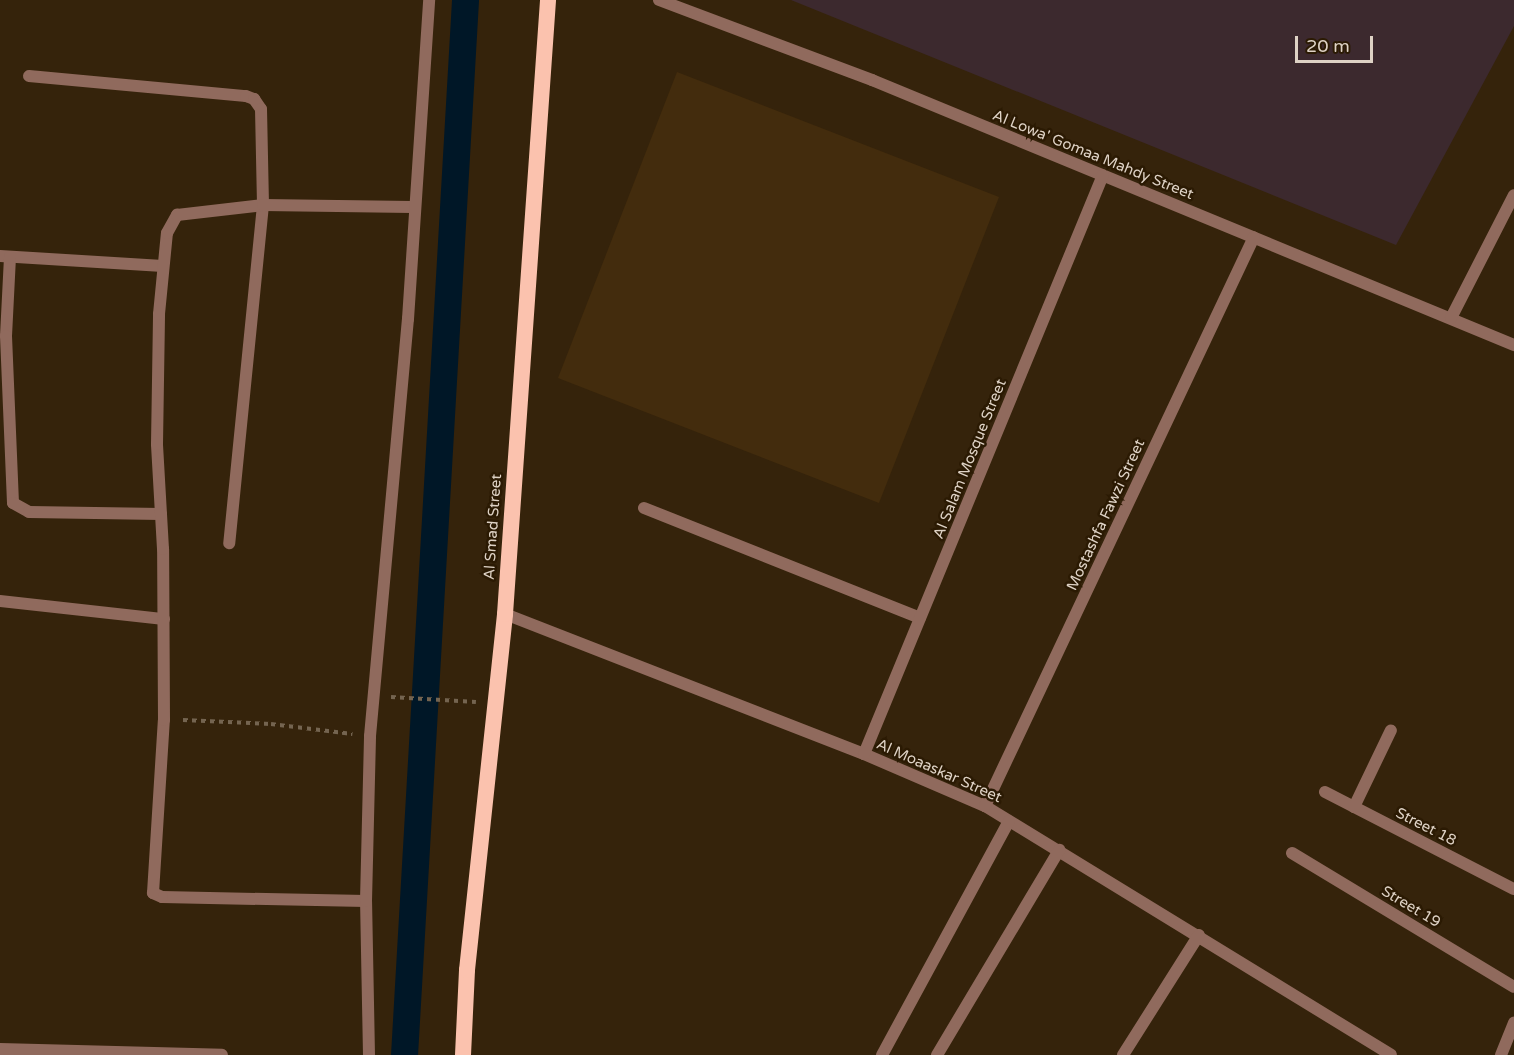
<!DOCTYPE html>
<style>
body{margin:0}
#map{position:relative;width:1514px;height:1055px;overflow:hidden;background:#35230b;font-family:"Varela Round",sans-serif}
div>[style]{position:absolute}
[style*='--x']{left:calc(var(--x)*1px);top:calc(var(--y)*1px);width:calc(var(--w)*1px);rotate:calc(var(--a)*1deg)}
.built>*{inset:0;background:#432c0d}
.education>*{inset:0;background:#3c292e}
.canal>*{height:27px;margin:-13.5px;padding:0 13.5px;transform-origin:13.5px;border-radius:13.5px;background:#001727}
.path>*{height:4px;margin-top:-2px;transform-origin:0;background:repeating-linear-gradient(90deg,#746450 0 4.5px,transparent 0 9px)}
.minor>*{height:12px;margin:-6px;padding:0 6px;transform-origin:6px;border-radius:6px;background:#906a5d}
.trunk>*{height:16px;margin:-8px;padding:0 8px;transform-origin:8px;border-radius:8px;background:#fbc2ae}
span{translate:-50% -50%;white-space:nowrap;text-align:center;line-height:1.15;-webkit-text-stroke:5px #2b1a03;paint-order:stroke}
.street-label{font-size:15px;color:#ded2c5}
.scale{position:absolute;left:1295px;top:36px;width:78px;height:27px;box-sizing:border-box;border:3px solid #ded2c5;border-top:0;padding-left:8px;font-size:18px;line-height:21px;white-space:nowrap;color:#ded2c5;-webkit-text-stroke:4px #2b1a03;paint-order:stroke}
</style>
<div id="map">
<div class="built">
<div style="clip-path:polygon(677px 72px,999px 197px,879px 503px,558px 378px)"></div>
</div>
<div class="education">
<div style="clip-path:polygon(791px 0,1514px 0,1514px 26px,1396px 245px)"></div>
</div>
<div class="canal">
<div style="--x:404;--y:1055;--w:1057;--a:-86.69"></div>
</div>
<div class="path">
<div style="--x:391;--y:697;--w:85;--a:3.4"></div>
<div style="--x:183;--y:720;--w:88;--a:2.6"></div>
<div style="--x:271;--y:724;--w:82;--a:7"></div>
</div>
<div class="minor">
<div style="--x:659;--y:0;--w:228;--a:20.6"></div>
<div style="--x:872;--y:80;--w:695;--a:22.43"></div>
<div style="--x:29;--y:76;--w:218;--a:5.3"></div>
<div style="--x:246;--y:96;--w:9;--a:21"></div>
<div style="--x:254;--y:99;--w:12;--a:55"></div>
<div style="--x:261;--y:109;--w:96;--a:88.8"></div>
<div style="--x:263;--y:205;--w:340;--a:95.7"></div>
<div style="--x:0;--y:256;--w:163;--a:3.5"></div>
<div style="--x:10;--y:257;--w:79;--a:92.9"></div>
<div style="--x:6;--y:336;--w:167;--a:87.6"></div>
<div style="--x:13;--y:503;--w:18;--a:29"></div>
<div style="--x:29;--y:512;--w:132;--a:0.9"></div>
<div style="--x:1451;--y:318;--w:138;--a:-62.9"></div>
<div style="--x:644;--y:508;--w:297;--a:21.7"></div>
<div style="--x:0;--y:601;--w:165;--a:6.3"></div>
<div style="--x:505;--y:614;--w:385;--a:21.3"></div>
<div style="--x:864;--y:754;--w:132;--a:23.3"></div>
<div style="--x:985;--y:806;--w:476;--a:31.5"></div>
<div style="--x:864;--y:754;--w:626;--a:-67.57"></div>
<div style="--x:1325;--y:792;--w:212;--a:27.2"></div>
<div style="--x:985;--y:806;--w:629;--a:-64.7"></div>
<div style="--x:1354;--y:807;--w:85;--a:-64.3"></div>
<div style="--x:1292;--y:853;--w:259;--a:31.1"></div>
<div style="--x:366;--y:901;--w:204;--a:-178.9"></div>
<div style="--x:162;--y:897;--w:10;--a:-156"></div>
<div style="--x:153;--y:893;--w:173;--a:-86.4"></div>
<div style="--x:164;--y:720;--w:171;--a:-90.3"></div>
<div style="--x:163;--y:549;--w:105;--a:-93.3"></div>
<div style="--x:157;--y:444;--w:130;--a:-89.1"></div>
<div style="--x:159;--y:314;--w:81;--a:-84.4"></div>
<div style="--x:167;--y:233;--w:21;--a:-61"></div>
<div style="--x:177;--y:215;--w:87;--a:-6.6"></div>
<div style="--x:263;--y:205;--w:149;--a:0.8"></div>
<div style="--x:0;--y:1049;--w:222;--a:1.5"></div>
<div style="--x:369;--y:1055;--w:154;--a:-91.1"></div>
<div style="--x:366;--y:901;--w:165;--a:-88.6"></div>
<div style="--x:370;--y:736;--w:419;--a:-84.8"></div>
<div style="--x:408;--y:319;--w:320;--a:-86.2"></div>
<div style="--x:882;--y:1055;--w:266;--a:-61.5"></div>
<div style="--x:937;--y:1055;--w:239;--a:-59.2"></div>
<div style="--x:1123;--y:1055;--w:142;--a:-57.7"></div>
<div style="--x:1501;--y:1055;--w:35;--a:-68"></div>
</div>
<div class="trunk">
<div style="--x:463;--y:1055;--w:85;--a:-87.3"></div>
<div style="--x:467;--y:970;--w:358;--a:-83.9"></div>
<div style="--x:505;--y:614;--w:616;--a:-85.99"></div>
</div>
<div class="street-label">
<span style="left:1093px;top:155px;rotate:22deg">Al Lowa' Gomaa Mahdy Street</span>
<span style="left:970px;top:459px;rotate:-68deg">Al Salam Mosque Street</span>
<span style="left:1106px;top:515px;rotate:-65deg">Mostashfa Fawzi Street</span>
<span style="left:493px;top:527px;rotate:-86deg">Al Smad Street</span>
<span style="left:939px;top:771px;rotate:24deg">Al Moaaskar Street</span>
<span style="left:1426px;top:827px;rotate:27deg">Street 18</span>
<span style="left:1411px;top:907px;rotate:31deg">Street 19</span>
</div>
<div class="scale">20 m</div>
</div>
